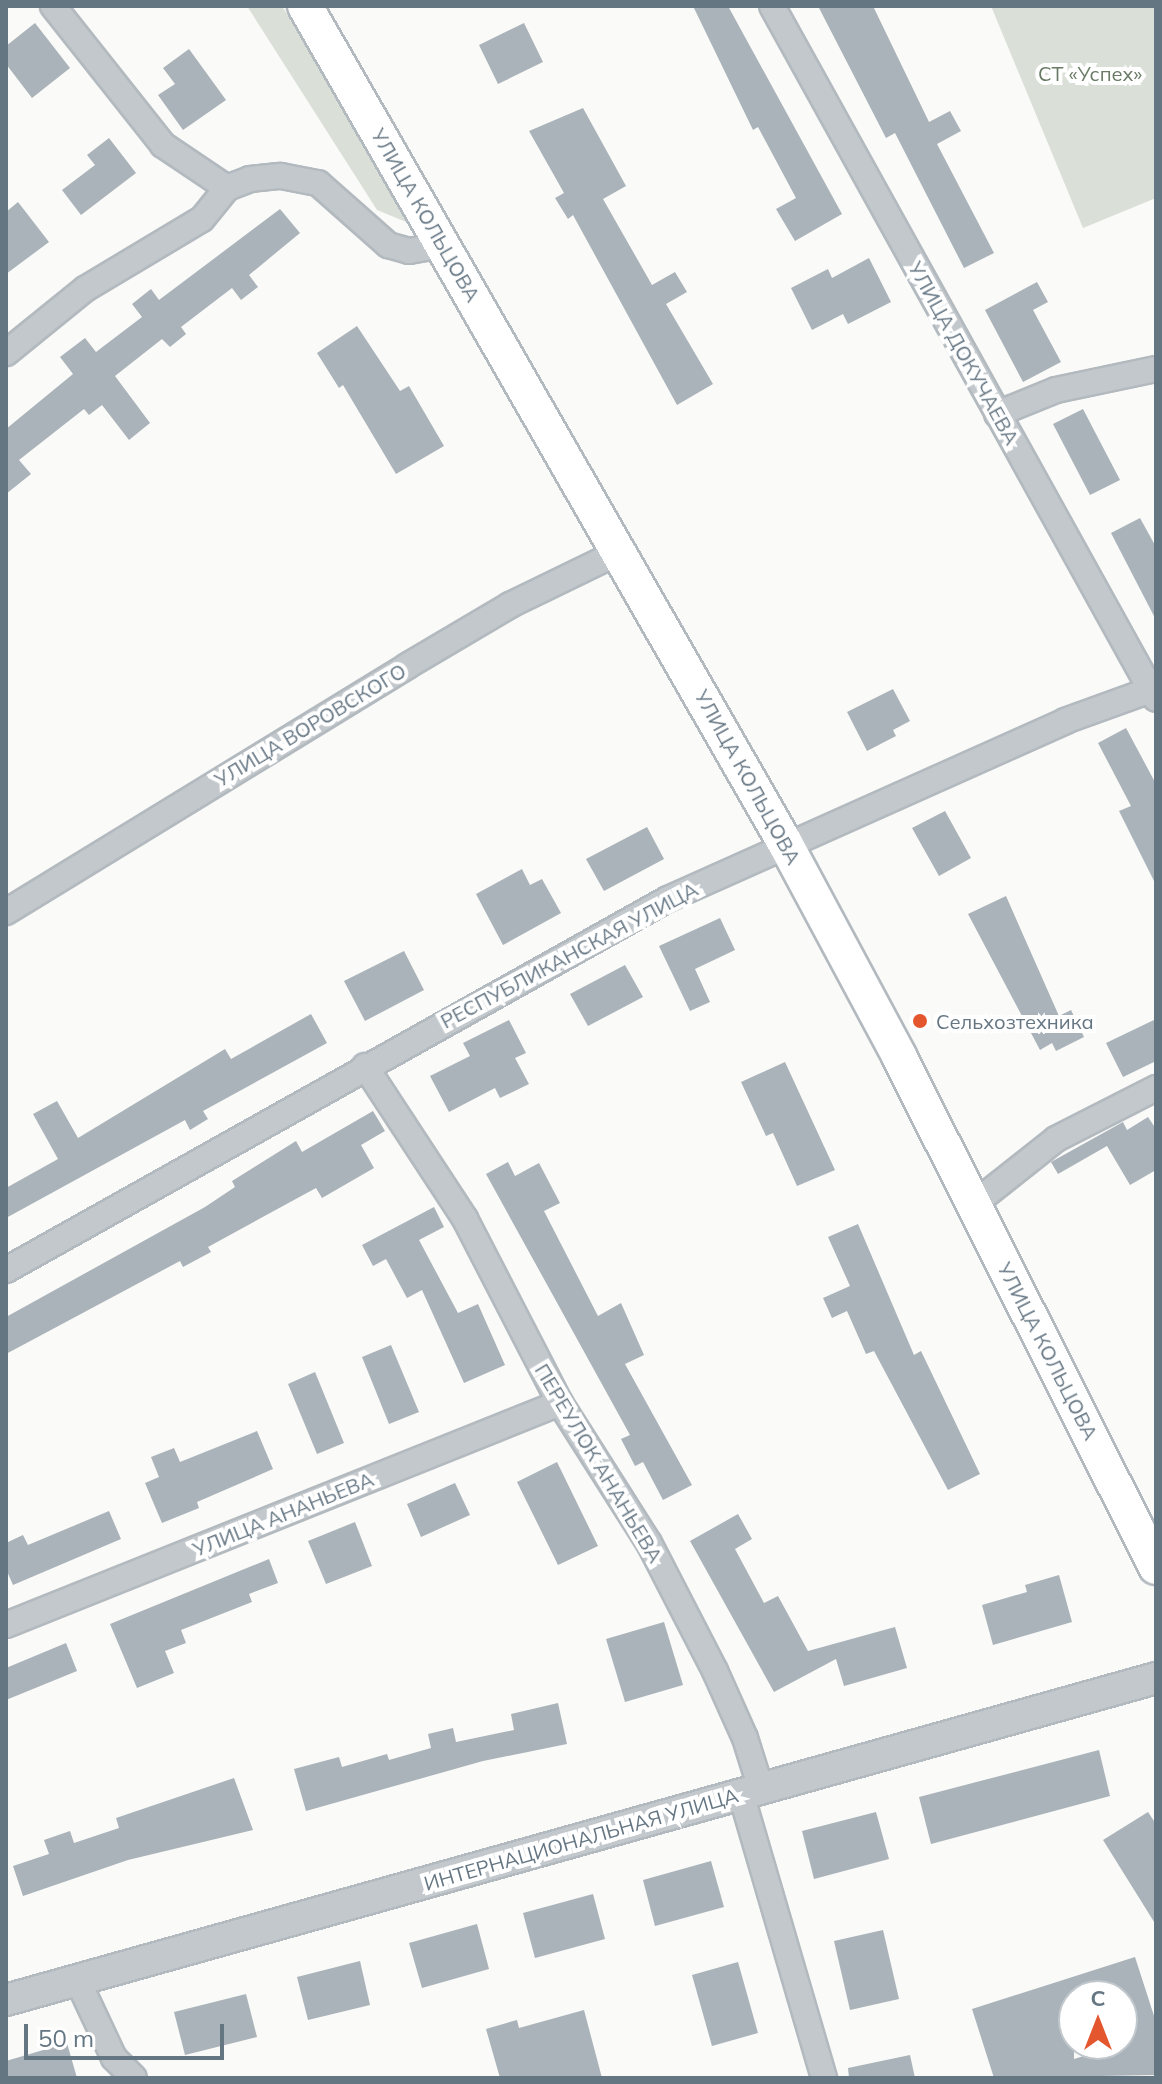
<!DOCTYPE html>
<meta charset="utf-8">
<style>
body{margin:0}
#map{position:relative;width:1162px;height:2084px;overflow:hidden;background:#fafaf8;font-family:Mulish,sans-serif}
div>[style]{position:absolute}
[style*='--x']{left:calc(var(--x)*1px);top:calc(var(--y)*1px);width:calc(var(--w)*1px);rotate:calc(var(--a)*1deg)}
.green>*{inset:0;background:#dadfd7}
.building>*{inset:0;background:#aab3b9}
.roads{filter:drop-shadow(2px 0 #b3babf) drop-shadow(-2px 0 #b3babf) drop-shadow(0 2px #b3babf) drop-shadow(0 -2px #b3babf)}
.minor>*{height:24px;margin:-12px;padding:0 12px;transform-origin:12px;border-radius:12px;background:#c3c8cc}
.tertiary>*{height:30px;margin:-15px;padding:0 15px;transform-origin:15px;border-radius:15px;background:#c3c8cc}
.secondary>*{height:34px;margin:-17px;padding:0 17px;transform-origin:17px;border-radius:17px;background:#fff}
.dots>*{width:22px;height:22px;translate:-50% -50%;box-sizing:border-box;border:4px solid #fff;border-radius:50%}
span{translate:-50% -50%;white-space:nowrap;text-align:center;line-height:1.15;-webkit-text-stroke:8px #fff;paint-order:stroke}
.park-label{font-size:20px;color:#687a64}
.street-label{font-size:20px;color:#657683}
.poi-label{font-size:20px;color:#657683}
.left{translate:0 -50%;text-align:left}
.frame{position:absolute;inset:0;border:8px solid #657683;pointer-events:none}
.north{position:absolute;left:1058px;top:1980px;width:80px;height:80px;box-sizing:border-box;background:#fff;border:2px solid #c1c8cd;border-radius:50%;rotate:0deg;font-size:22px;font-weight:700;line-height:32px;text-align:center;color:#657683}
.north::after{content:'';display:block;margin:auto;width:28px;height:36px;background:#e4572e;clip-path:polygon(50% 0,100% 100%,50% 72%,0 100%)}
.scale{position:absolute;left:24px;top:2024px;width:200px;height:36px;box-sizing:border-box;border:4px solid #657683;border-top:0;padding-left:10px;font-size:24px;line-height:28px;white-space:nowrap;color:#657683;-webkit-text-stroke:6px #fff;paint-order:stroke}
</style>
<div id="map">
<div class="green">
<div style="clip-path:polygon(247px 6px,282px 6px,411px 224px,377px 210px)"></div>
<div style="clip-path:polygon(991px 6px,1156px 6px,1156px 198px,1083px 228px)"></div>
</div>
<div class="building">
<div style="clip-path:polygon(693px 6px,728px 6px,842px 214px,795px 241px,776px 209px,796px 198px,758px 127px,753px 130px)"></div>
<div style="clip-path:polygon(818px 6px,873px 6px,929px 122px,950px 111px,961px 131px,937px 144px,994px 253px,964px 268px,895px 133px,886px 138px)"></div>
<div style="clip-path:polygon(35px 23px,70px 68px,32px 98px,6px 64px,6px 46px)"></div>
<div style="clip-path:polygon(524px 23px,543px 62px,498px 84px,479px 45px)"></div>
<div style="clip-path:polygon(189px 49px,226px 100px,183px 130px,158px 95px,175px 84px,163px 68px)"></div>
<div style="clip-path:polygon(583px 108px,626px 186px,603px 199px,652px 285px,675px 272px,687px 292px,666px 304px,713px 384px,677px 405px,573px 215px,568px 219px,555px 198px,564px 193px,529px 131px)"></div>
<div style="clip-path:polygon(109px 138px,136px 173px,81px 215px,62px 190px,95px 165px,87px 155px)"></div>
<div style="clip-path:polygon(18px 202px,49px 242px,6px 274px,6px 212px)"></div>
<div style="clip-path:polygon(280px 209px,300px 233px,249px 275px,258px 287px,241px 300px,232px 288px,181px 327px,186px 334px,170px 347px,162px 339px,115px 376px,150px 423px,129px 440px,102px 405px,89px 415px,84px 409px,19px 460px,31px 474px,6px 494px,6px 429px,73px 374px,60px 357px,85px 338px,96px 352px,142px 317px,132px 304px,151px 289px,159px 300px)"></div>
<div style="clip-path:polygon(869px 258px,891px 302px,848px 324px,843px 314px,812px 330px,791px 288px,828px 269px,832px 278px)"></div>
<div style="clip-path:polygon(1037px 282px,1048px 302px,1033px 310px,1061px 362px,1023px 382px,985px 310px)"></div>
<div style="clip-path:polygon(357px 326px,400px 391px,409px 386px,444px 446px,396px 474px,343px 385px,339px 388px,317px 353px)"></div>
<div style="clip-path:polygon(1083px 409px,1120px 480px,1090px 495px,1053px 424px)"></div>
<div style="clip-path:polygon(1140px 518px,1156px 547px,1156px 620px,1111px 533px)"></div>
<div style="clip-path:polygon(893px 689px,910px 721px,893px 730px,896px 736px,867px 751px,847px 712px)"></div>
<div style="clip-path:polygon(1126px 728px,1156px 784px,1156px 885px,1119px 811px,1131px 806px,1098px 743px)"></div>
<div style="clip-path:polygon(945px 811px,971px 858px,939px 876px,912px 828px)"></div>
<div style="clip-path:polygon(647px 827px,664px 859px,604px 891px,586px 859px)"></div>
<div style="clip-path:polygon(522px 869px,530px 885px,542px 879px,561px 913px,503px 945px,476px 894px)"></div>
<div style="clip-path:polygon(1006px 896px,1059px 1016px,1071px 1010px,1084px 1037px,1056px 1051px,1052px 1043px,1040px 1050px,968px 914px)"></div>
<div style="clip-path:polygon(720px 918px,735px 950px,695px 969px,710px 1002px,690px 1011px,659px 946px)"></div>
<div style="clip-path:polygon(404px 951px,424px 990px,365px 1021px,344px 981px)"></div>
<div style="clip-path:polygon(625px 965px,643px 997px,588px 1026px,570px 994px)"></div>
<div style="clip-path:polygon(311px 1014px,327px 1043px,203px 1111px,208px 1119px,190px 1130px,185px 1120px,6px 1218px,6px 1188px,58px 1159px,33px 1114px,57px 1101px,78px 1138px,225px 1049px,231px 1059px)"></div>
<div style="clip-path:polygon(1156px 1019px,1156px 1061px,1123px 1077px,1106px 1043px)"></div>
<div style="clip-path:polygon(509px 1020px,526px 1053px,515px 1058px,529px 1084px,500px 1098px,495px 1088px,449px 1112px,430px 1076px,470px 1056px,463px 1043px)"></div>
<div style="clip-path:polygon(785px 1062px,835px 1170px,797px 1186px,773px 1133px,766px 1136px,741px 1082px)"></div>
<div style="clip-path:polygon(373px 1111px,385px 1131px,361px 1145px,374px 1168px,322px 1198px,316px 1188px,208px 1247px,211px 1252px,183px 1267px,180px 1261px,6px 1354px,6px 1317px,205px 1207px,235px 1187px,232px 1181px,296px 1141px,302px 1152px)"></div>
<div style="clip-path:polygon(1148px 1117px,1156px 1129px,1156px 1170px,1130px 1185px,1107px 1146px,1058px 1174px,1051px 1162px,1123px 1122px,1127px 1130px)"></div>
<div style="clip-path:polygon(508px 1162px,515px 1176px,539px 1163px,560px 1203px,544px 1211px,598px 1316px,621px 1303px,644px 1355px,625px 1364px,692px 1485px,663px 1500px,643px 1462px,635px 1466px,621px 1439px,630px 1435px,486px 1174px)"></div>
<div style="clip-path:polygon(434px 1207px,444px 1227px,419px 1240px,458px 1313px,478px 1304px,505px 1365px,464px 1383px,422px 1290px,407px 1298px,386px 1259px,373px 1266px,362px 1245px)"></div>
<div style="clip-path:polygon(858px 1224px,914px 1355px,921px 1351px,980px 1474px,948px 1490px,874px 1351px,866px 1354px,847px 1311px,832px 1318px,823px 1298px,850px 1286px,828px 1237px)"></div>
<div style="clip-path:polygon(391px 1345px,419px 1412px,389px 1424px,362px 1357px)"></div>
<div style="clip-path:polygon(315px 1372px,344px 1443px,317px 1454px,288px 1384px)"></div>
<div style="clip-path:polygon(257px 1431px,273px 1469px,197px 1502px,199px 1508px,162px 1523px,145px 1483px,159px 1477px,151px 1457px,174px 1448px,180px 1462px)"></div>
<div style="clip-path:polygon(557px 1462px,598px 1546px,558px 1565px,517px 1482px)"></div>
<div style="clip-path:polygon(455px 1483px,470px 1515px,421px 1537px,407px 1504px)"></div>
<div style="clip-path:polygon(109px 1511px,121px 1539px,13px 1585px,6px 1569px,6px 1543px,23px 1535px,28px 1545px)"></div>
<div style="clip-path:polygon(738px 1514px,752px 1539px,735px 1549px,764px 1603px,778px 1596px,808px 1651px,895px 1627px,907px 1668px,844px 1686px,836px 1659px,774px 1692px,690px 1541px)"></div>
<div style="clip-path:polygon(355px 1522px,372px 1566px,326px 1584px,308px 1541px)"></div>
<div style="clip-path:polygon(269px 1559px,278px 1583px,249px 1594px,252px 1602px,181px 1630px,186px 1643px,165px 1651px,174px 1673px,137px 1688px,110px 1624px)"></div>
<div style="clip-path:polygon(1059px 1575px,1072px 1622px,993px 1645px,982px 1605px,1027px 1592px,1025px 1585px)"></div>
<div style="clip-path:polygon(664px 1622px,683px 1685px,625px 1702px,606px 1639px)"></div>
<div style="clip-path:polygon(66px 1643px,77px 1671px,6px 1700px,6px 1668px)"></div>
<div style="clip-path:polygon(558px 1703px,567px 1744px,483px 1761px,306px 1811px,294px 1769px,339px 1757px,342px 1767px,387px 1754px,389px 1760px,431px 1748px,428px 1734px,453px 1728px,456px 1742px,514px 1730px,511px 1714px)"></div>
<div style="clip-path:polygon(1099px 1750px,1110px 1796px,931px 1844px,919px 1797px)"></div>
<div style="clip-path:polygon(234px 1778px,253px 1830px,128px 1860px,23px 1896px,13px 1866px,49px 1854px,44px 1840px,70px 1831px,74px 1843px,119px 1828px,116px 1818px)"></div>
<div style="clip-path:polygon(876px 1812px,889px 1859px,814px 1879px,802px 1831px)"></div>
<div style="clip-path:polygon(1148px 1812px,1156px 1824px,1156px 1925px,1103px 1840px)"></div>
<div style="clip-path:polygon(711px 1861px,724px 1907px,655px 1926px,643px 1880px)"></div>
<div style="clip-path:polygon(593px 1894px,605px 1939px,535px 1958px,523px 1913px)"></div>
<div style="clip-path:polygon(477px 1924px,489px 1969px,422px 1988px,409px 1943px)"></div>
<div style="clip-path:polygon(883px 1930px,899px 1999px,850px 2010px,834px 1941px)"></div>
<div style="clip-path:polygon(evenodd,1135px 1957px,1156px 2022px,1156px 2075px,994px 2078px,972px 2009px,1135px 1957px,1074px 1996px,1122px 1996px,1122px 2044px,1074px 2059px,1074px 1996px)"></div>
<div style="clip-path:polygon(360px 1961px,370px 2005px,308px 2020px,297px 1977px)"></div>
<div style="clip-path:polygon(738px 1962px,758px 2033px,712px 2046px,692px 1975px)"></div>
<div style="clip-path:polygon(246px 1994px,257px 2037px,185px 2055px,174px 2012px)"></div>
<div style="clip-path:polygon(584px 2010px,602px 2078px,500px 2078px,486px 2029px,517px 2020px,519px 2028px)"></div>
<div style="clip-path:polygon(67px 2043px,77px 2078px,6px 2078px,6px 2061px)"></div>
<div style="clip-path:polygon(910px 2055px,915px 2078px,849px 2078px,848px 2068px)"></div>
</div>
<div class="roads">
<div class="minor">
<div style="--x:53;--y:6;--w:177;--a:51.6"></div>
<div style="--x:163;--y:145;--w:77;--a:33.9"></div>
<div style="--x:772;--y:6;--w:792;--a:61.01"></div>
<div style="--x:6;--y:353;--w:102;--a:-39"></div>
<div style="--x:85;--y:289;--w:136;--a:-30.9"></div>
<div style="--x:202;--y:219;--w:40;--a:-51"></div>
<div style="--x:227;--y:188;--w:25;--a:-21"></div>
<div style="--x:250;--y:179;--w:31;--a:-6"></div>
<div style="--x:281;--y:176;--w:38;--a:11"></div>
<div style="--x:318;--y:183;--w:94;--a:41.5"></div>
<div style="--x:388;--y:245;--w:22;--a:16"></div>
<div style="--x:409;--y:251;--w:34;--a:-10"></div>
<div style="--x:997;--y:414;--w:64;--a:-22.1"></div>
<div style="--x:1056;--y:390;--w:102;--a:-11.9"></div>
<div style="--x:6;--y:912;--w:470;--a:-31.5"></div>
<div style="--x:407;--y:666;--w:120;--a:-30.6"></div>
<div style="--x:510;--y:605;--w:123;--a:-25.9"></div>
<div style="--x:365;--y:1066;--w:183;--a:56.8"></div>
<div style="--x:465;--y:1219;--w:207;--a:62.7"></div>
<div style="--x:560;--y:1403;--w:166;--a:57.6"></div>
<div style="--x:649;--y:1543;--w:144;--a:62.7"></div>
<div style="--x:715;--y:1671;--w:73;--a:65.9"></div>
<div style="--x:745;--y:1738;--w:53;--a:72.6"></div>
<div style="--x:974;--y:1204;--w:105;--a:-38.4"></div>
<div style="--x:1056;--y:1139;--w:112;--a:-27"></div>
<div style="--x:6;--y:1270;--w:759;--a:-29.27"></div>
<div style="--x:668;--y:899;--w:435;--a:-24.1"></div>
<div style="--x:1065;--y:721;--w:97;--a:-19.9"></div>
<div style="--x:6;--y:1625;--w:597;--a:-21.84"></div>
<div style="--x:741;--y:1794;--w:296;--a:73.7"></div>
<div style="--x:77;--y:1979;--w:87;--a:64.9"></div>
<div style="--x:114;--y:2058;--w:28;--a:45"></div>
</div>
<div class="tertiary">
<div style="--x:6;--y:2000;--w:1194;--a:-15.64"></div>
</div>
<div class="secondary">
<div style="--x:305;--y:6;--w:965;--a:60.17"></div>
<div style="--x:785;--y:843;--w:242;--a:61.8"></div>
<div style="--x:899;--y:1056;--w:572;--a:63.3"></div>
</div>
</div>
<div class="dots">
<div style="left:920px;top:1021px;background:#e4572e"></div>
</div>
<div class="park-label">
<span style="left:1090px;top:73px">СТ «Успех»</span>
</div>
<div class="street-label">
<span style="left:426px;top:215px;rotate:60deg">УЛИЦА КОЛЬЦОВА</span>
<span style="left:964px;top:353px;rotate:61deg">УЛИЦА ДОКУЧАЕВА</span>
<span style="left:310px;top:725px;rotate:-31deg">УЛИЦА ВОРОВСКОГО</span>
<span style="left:748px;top:777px;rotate:61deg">УЛИЦА КОЛЬЦОВА</span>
<span style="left:569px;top:955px;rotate:-28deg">РЕСПУБЛИКАНСКАЯ УЛИЦА</span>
<span style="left:1048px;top:1351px;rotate:63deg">УЛИЦА КОЛЬЦОВА</span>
<span style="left:599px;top:1463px;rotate:59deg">ПЕРЕУЛОК АНАНЬЕВА</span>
<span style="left:283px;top:1514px;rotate:-22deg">УЛИЦА АНАНЬЕВА</span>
<span style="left:581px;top:1839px;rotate:-16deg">ИНТЕРНАЦИОНАЛЬНАЯ УЛИЦА</span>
</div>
<div class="poi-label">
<span class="left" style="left:936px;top:1021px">Сельхозтехника</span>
</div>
<div class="frame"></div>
<div class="north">С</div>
<div class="scale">50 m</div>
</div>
